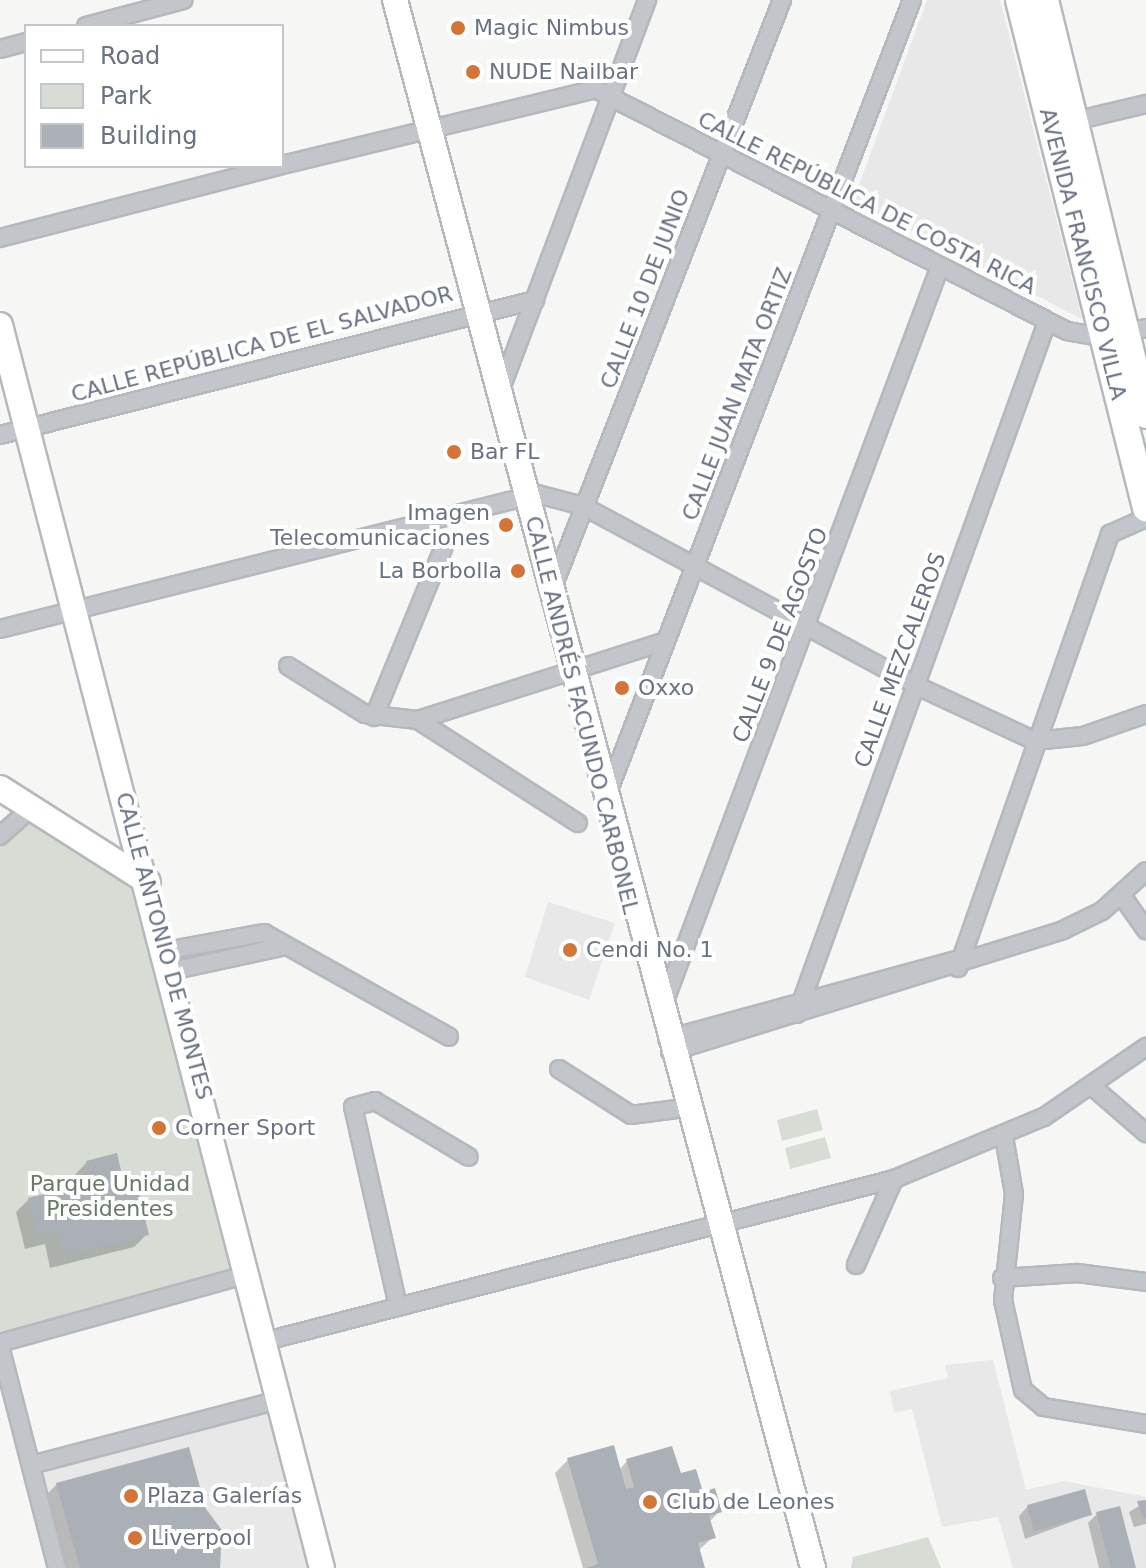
<!DOCTYPE html>
<meta charset="utf-8">
<style>
body{margin:0}
#map{position:relative;width:1146px;height:1568px;overflow:hidden;background:#f6f7f4;font-family:"DejaVu Sans",sans-serif}
div>[style]{position:absolute}
[style*='--x']{left:calc(var(--x)*1px);top:calc(var(--y)*1px);width:calc(var(--w)*1px);rotate:calc(var(--a)*1deg)}
.built>*{inset:0;background:#e7e8e7}
.green>*{inset:0;background:#d7ddd5}
.shadow>*{inset:0;background:#0003}
.building>*{inset:0;background:#abb0b7}
.roads{filter:drop-shadow(2px 0 #b5b8bd) drop-shadow(-2px 0 #b5b8bd) drop-shadow(0 2px #b5b8bd) drop-shadow(0 -2px #b5b8bd)}
.street>*{height:16px;margin:-8px;padding:0 8px;transform-origin:8px;border-radius:8px;background:#c2c5c9}
.secondary>*{height:24px;margin:-12px;padding:0 12px;transform-origin:12px;border-radius:12px;background:#fff}
.primary>*{height:26px;margin:-13px;padding:0 13px;transform-origin:13px;border-radius:13px;background:#fff}
.dots>*{width:22px;height:22px;translate:-50% -50%;box-sizing:border-box;border:4px solid #fff;border-radius:50%}
span{translate:-50% -50%;white-space:nowrap;text-align:center;line-height:1.15;-webkit-text-stroke:8px #fff;paint-order:stroke}
.poi-label{font-size:22px;color:#687282}
.left{translate:0 -50%;text-align:left}
.right{translate:-100% -50%;text-align:right}
.street-label{font-size:22px;color:#687282}
.park-label{font-size:22px;color:#677a67}
.legend{position:absolute;left:24px;top:24px;width:260px;height:144px;box-sizing:border-box;background:#fff;border:2px solid #c3c7cd;margin:0;padding:10px 14px;list-style:none;font-size:24px;color:#687282}
.legend li{display:flex;align-items:center;gap:16px;height:40px}
.legend b{width:40px;border:2px solid #c3c7cd}
</style>
<div id="map">
<div class="built">
<div style="clip-path:polygon(927px 0,1000px 0,1082px 319px,853px 201px)"></div>
<div style="clip-path:polygon(548px 902px,615px 923px,589px 1000px,525px 977px)"></div>
<div style="clip-path:polygon(993px 1360px,1026px 1490px,1064px 1481px,1146px 1497px,1146px 1568px,1013px 1568px,998px 1517px,942px 1527px,912px 1409px,894px 1413px,890px 1391px,948px 1378px,945px 1365px)"></div>
<div style="clip-path:polygon(267px 1411px,311px 1568px,65px 1568px,43px 1472px)"></div>
</div>
<div class="green">
<div style="clip-path:polygon(33px 811px,142px 880px,244px 1273px,0 1340px,0 831px)"></div>
<div style="clip-path:polygon(817px 1109px,823px 1130px,782px 1141px,777px 1120px)"></div>
<div style="clip-path:polygon(825px 1137px,831px 1158px,790px 1169px,785px 1148px)"></div>
<div style="clip-path:polygon(928px 1537px,941px 1568px,851px 1568px,853px 1557px)"></div>
</div>
<div class="shadow">
<div style="clip-path:polygon(87px 1162px,123px 1186px,147px 1234px,134px 1247px,50px 1268px,45px 1244px,25px 1249px,16px 1212px,29px 1199px,77px 1188px,74px 1176px)"></div>
<div style="clip-path:polygon(568px 1460px,619px 1470px,627px 1461px,679px 1476px,720px 1511px,709px 1522px,713px 1537px,698px 1551px,703px 1568px,583px 1568px,555px 1473px)"></div>
<div style="clip-path:polygon(57px 1484px,218px 1568px,64px 1568px,44px 1497px)"></div>
<div style="clip-path:polygon(1146px 1502px,1146px 1524px,1134px 1527px,1129px 1512px)"></div>
<div style="clip-path:polygon(1028px 1506px,1090px 1515px,1025px 1539px,1019px 1516px)"></div>
<div style="clip-path:polygon(1097px 1514px,1134px 1568px,1099px 1568px,1088px 1523px)"></div>
</div>
<div class="building">
<div style="clip-path:polygon(117px 1153px,124px 1184px,136px 1181px,149px 1235px,63px 1256px,57px 1232px,38px 1237px,28px 1198px,91px 1182px,86px 1161px)"></div>
<div style="clip-path:polygon(614px 1445px,626px 1489px,634px 1487px,626px 1459px,672px 1446px,681px 1473px,696px 1469px,703px 1492px,715px 1488px,722px 1512px,709px 1516px,716px 1538px,698px 1543px,705px 1568px,586px 1568px,598px 1564px,567px 1458px)"></div>
<div style="clip-path:polygon(189px 1447px,206px 1509px,222px 1530px,220px 1568px,80px 1568px,56px 1483px)"></div>
<div style="clip-path:polygon(1085px 1489px,1092px 1515px,1034px 1531px,1027px 1505px)"></div>
<div style="clip-path:polygon(1146px 1500px,1146px 1518px,1143px 1519px,1137px 1501px)"></div>
<div style="clip-path:polygon(1120px 1506px,1136px 1568px,1111px 1568px,1096px 1512px)"></div>
</div>
<div class="roads">
<div class="street">
<div style="--x:86;--y:26;--w:101;--a:-14.9"></div>
<div style="--x:0;--y:49;--w:27;--a:-15"></div>
<div style="--x:1066;--y:123;--w:82;--a:-13.4"></div>
<div style="--x:282;--y:165;--w:322;--a:-13.6"></div>
<div style="--x:595;--y:89;--w:530;--a:27.14"></div>
<div style="--x:1067;--y:331;--w:39;--a:10"></div>
<div style="--x:1105;--y:338;--w:42;--a:-13.7"></div>
<div style="--x:0;--y:238;--w:287;--a:-14.5"></div>
<div style="--x:499;--y:394;--w:421;--a:-69.4"></div>
<div style="--x:0;--y:435;--w:552;--a:-14.16"></div>
<div style="--x:553;--y:587;--w:630;--a:-68.69"></div>
<div style="--x:0;--y:629;--w:554;--a:-14.11"></div>
<div style="--x:537;--y:494;--w:48;--a:14.6"></div>
<div style="--x:583;--y:506;--w:377;--a:28.3"></div>
<div style="--x:915;--y:685;--w:132;--a:25"></div>
<div style="--x:1035;--y:741;--w:48;--a:-5.9"></div>
<div style="--x:1083;--y:736;--w:67;--a:-19.2"></div>
<div style="--x:288;--y:666;--w:91;--a:31.9"></div>
<div style="--x:365;--y:714;--w:53;--a:6.5"></div>
<div style="--x:418;--y:720;--w:190;--a:32.8"></div>
<div style="--x:374;--y:717;--w:182;--a:-67.7"></div>
<div style="--x:418;--y:720;--w:260;--a:-17.7"></div>
<div style="--x:607;--y:795;--w:851;--a:-69.01"></div>
<div style="--x:0;--y:836;--w:42;--a:-42.1"></div>
<div style="--x:1122;--y:896;--w:42;--a:54.8"></div>
<div style="--x:165;--y:951;--w:101;--a:-10.3"></div>
<div style="--x:264;--y:933;--w:212;--a:29.3"></div>
<div style="--x:958;--y:968;--w:460;--a:-70.7"></div>
<div style="--x:1110;--y:534;--w:39;--a:-24"></div>
<div style="--x:171;--y:971;--w:118;--a:-12.3"></div>
<div style="--x:663;--y:1006;--w:787;--a:-69.47"></div>
<div style="--x:797;--y:1014;--w:736;--a:-70.14"></div>
<div style="--x:667;--y:1039;--w:314;--a:-15.3"></div>
<div style="--x:670;--y:1052;--w:412;--a:-17.2"></div>
<div style="--x:1063;--y:930;--w:43;--a:-26"></div>
<div style="--x:1102;--y:911;--w:59;--a:-42.3"></div>
<div style="--x:559;--y:1069;--w:85;--a:32.6"></div>
<div style="--x:631;--y:1115;--w:54;--a:-7.4"></div>
<div style="--x:1094;--y:1088;--w:69;--a:40.9"></div>
<div style="--x:1004;--y:1137;--w:58;--a:80"></div>
<div style="--x:1014;--y:1194;--w:107;--a:95.9"></div>
<div style="--x:1003;--y:1300;--w:92;--a:77.5"></div>
<div style="--x:1023;--y:1390;--w:26;--a:40"></div>
<div style="--x:1043;--y:1407;--w:104;--a:9.4"></div>
<div style="--x:856;--y:1265;--w:94;--a:-66.2"></div>
<div style="--x:1002;--y:1278;--w:76;--a:-3.8"></div>
<div style="--x:1078;--y:1273;--w:69;--a:7.5"></div>
<div style="--x:398;--y:1306;--w:204;--a:-102.7"></div>
<div style="--x:353;--y:1107;--w:23;--a:-15"></div>
<div style="--x:375;--y:1101;--w:109;--a:30.8"></div>
<div style="--x:266;--y:1341;--w:649;--a:-14.46"></div>
<div style="--x:894;--y:1179;--w:162;--a:-22.5"></div>
<div style="--x:1044;--y:1117;--w:124;--a:-34.5"></div>
<div style="--x:0;--y:1343;--w:258;--a:-15.5"></div>
<div style="--x:0;--y:1346;--w:229;--a:75.6"></div>
<div style="--x:31;--y:1465;--w:256;--a:-14.7"></div>
</div>
<div class="secondary">
<div style="--x:395;--y:0;--w:1623;--a:75.07"></div>
<div style="--x:0;--y:325;--w:1284;--a:75.48"></div>
<div style="--x:0;--y:788;--w:175;--a:32.4"></div>
</div>
<div class="primary">
<div style="--x:1019;--y:0;--w:524;--a:75.96"></div>
<div style="--x:1045;--y:0;--w:427;--a:76.3"></div>
</div>
</div>
<div class="dots">
<div style="left:458px;top:28px;background:#d47537"></div>
<div style="left:473px;top:72px;background:#d47537"></div>
<div style="left:454px;top:452px;background:#d47537"></div>
<div style="left:506px;top:525px;background:#d47537"></div>
<div style="left:518px;top:571px;background:#d47537"></div>
<div style="left:622px;top:688px;background:#d47537"></div>
<div style="left:570px;top:950px;background:#d47537"></div>
<div style="left:159px;top:1128px;background:#d47537"></div>
<div style="left:131px;top:1496px;background:#d47537"></div>
<div style="left:650px;top:1502px;background:#d47537"></div>
<div style="left:135px;top:1538px;background:#d47537"></div>
</div>
<div class="poi-label">
<span class="left" style="left:474px;top:28px">Magic Nimbus</span>
<span class="left" style="left:489px;top:72px">NUDE Nailbar</span>
<span class="left" style="left:470px;top:452px">Bar FL</span>
<span class="right" style="left:490px;top:525px">Imagen<br>Telecomunicaciones</span>
<span class="right" style="left:502px;top:571px">La Borbolla</span>
<span class="left" style="left:638px;top:688px">Oxxo</span>
<span class="left" style="left:586px;top:950px">Cendi No. 1</span>
<span class="left" style="left:175px;top:1128px">Corner Sport</span>
<span class="left" style="left:147px;top:1496px">Plaza Galerías</span>
<span class="left" style="left:666px;top:1502px">Club de Leones</span>
<span class="left" style="left:151px;top:1538px">Liverpool</span>
</div>
<div class="street-label">
<span style="left:867px;top:203px;rotate:27deg">CALLE REPÚBLICA DE COSTA RICA</span>
<span style="left:1083px;top:254px;rotate:76deg">AVENIDA FRANCISCO VILLA</span>
<span style="left:645px;top:289px;rotate:-69deg">CALLE 10 DE JUNIO</span>
<span style="left:262px;top:344px;rotate:-15deg">CALLE REPÚBLICA DE EL SALVADOR</span>
<span style="left:737px;top:394px;rotate:-69deg">CALLE JUAN MATA ORTIZ</span>
<span style="left:780px;top:635px;rotate:-69deg">CALLE 9 DE AGOSTO</span>
<span style="left:900px;top:660px;rotate:-70deg">CALLE MEZCALEROS</span>
<span style="left:582px;top:715px;rotate:76deg">CALLE ANDRÉS FACUNDO CARBONEL</span>
<span style="left:164px;top:946px;rotate:75deg">CALLE ANTONIO DE MONTES</span>
</div>
<div class="park-label">
<span style="left:110px;top:1196px">Parque Unidad<br>Presidentes</span>
</div>
<ul class="legend">
<li><b style="height:10px;background:#fff"></b>Road</li>
<li><b style="height:22px;background:#d7ddd5"></b>Park</li>
<li><b style="height:22px;background:#abb0b7"></b>Building</li>
</ul>
</div>
